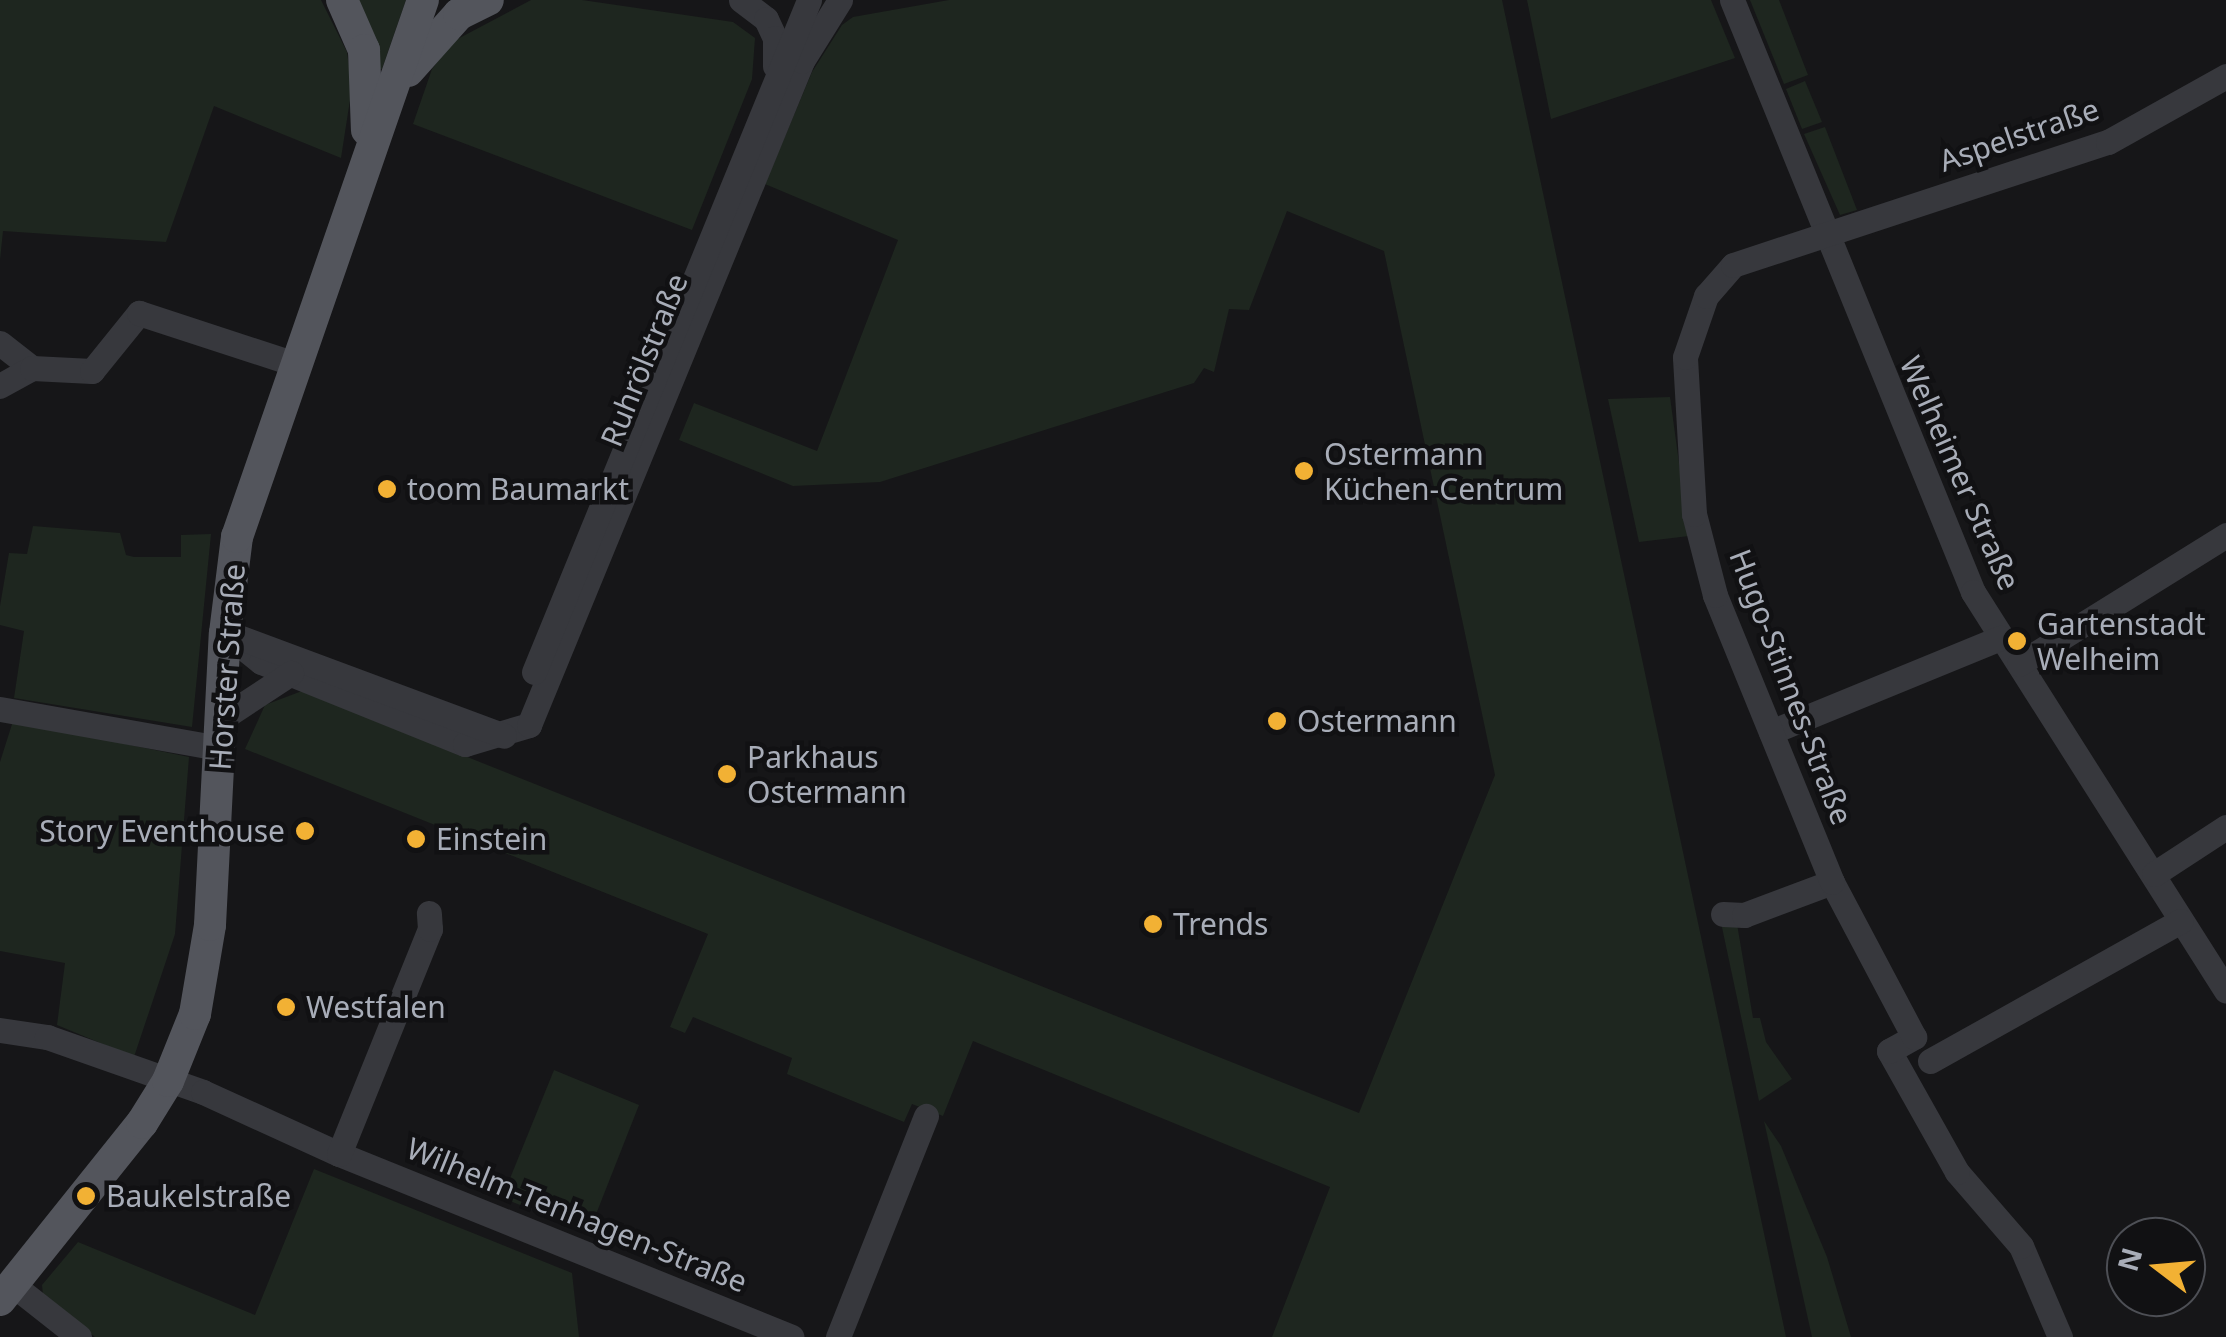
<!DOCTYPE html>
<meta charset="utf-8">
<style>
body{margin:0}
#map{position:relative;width:2226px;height:1337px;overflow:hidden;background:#161618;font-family:"Noto Sans",sans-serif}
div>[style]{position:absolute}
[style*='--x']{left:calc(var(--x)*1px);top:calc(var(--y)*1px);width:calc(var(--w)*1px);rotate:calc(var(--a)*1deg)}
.green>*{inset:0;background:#1e261f}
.minor>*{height:25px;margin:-12.5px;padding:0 12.5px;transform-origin:12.5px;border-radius:12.5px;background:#37383d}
.major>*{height:32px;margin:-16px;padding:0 16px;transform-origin:16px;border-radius:16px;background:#53555c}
.dots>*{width:28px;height:28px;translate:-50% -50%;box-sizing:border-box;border:5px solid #111113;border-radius:50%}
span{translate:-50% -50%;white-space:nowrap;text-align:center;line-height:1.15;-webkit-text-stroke:9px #111113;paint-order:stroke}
.street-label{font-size:30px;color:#a8adb8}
.poi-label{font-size:30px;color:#a8adb8}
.left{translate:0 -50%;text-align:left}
.right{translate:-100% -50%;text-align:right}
.north{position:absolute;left:2106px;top:1217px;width:100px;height:100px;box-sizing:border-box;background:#111113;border:2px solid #4d4f55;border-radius:50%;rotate:286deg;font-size:28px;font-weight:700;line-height:40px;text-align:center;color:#a8adb8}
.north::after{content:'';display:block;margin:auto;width:35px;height:45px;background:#f2b134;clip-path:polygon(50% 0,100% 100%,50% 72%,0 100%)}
</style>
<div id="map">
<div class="green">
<div style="clip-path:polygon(0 0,321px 0,347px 52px,352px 87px,341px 158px,214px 106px,166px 242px,3px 231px,0 260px)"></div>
<div style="clip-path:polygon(353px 0,406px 0,382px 69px,376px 69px)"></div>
<div style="clip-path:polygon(531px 0,582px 0,733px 22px,755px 38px,752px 79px,692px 230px,413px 124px,432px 69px,452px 42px)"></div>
<div style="clip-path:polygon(949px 0,1502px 0,1786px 1337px,1272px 1337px,1330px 1187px,973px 1041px,943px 1116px,912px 1104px,904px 1122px,787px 1074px,792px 1058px,693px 1017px,685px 1033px,670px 1027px,708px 934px,245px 749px,265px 705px,302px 691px,1359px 1113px,1495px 775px,1384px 251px,1287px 211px,1249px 310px,1229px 309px,1214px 372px,1204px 368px,1194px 383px,880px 482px,793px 486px,679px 440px,694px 403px,817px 451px,898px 240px,765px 184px,812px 72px,842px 25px,853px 17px)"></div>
<div style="clip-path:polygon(1527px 0,1711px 0,1735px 58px,1551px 119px)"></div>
<div style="clip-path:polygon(1750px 0,1779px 0,1808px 75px,1784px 84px)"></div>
<div style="clip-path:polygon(1805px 81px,1822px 122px,1802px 129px,1786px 89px)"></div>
<div style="clip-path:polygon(1825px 127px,1857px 210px,1840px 215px,1804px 134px)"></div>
<div style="clip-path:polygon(1670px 397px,1689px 536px,1639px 542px,1608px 399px)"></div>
<div style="clip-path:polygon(33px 526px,120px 533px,126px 555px,134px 557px,181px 557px,181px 535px,211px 534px,192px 727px,14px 698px,24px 631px,0 625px,0 606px,9px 553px,27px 554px)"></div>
<div style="clip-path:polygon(13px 721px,189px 757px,175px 934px,134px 1057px,57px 1025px,65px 963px,0 951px,0 762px)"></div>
<div style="clip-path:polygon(1720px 918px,1737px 924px,1753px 1018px,1760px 1018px,1766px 1042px,1792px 1079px,1759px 1101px)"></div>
<div style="clip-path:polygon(554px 1070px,639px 1105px,589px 1232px,502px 1198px)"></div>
<div style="clip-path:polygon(1764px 1121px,1781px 1146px,1827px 1257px,1851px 1337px,1812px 1337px)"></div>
<div style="clip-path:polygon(314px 1169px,572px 1273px,579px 1337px,95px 1337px,43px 1295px,42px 1285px,78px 1242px,255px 1315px)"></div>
</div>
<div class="minor">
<div style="--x:741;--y:0;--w:31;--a:37"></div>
<div style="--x:766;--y:19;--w:21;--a:65"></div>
<div style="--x:775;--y:38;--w:28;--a:90"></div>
<div style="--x:1732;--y:0;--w:639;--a:67.85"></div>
<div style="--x:1973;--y:592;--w:472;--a:57.6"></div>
<div style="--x:0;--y:343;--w:41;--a:38"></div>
<div style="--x:32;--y:368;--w:37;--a:151"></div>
<div style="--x:32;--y:368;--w:60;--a:2.9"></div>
<div style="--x:92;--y:371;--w:75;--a:-51"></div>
<div style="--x:139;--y:313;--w:167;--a:18.1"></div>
<div style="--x:225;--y:633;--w:46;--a:38.9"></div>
<div style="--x:261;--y:662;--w:220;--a:21.9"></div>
<div style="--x:465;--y:744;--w:67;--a:-16.5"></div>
<div style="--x:529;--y:725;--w:718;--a:-67.65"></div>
<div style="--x:802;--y:61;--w:72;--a:-58.1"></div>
<div style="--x:233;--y:635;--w:289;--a:20.4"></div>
<div style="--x:2019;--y:664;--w:244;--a:-31.9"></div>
<div style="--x:534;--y:672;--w:726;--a:-67.74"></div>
<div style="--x:0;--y:709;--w:223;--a:10.1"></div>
<div style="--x:221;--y:719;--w:84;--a:-33.3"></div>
<div style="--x:1771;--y:732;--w:248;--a:-22.3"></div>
<div style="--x:2154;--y:874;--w:86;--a:-33.1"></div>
<div style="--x:1723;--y:914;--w:21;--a:3"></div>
<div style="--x:1744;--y:915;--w:94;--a:-20.6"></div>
<div style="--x:0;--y:1030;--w:48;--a:8.5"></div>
<div style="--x:47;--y:1037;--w:165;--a:19.4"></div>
<div style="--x:203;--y:1092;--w:149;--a:24.5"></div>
<div style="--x:339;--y:1154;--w:488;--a:22"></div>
<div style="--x:1930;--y:1061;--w:287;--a:-29.2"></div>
<div style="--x:339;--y:1154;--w:243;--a:-68"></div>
<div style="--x:430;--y:929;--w:16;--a:-94"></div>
<div style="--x:13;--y:1285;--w:84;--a:38.2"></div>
<div style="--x:838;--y:1337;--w:238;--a:-68.3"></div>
<div style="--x:2060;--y:1337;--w:99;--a:-113.2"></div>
<div style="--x:2021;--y:1246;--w:98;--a:-130.9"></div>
<div style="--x:1957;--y:1172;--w:139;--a:-119.3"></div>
<div style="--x:1889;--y:1051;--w:29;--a:-29"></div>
<div style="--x:1914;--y:1037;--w:175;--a:-117.9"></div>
<div style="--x:1832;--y:882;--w:310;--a:-112.2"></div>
<div style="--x:1715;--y:595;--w:84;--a:-104.5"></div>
<div style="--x:1694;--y:514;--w:157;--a:-93.3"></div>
<div style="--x:1685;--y:357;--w:65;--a:-71"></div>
<div style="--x:1706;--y:296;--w:41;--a:-48.9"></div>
<div style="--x:1733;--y:265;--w:395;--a:-18.2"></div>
<div style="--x:2108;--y:142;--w:135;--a:-29.2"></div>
</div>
<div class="major">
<div style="--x:342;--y:0;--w:55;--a:66.3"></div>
<div style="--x:364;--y:50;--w:80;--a:87.9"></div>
<div style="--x:408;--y:71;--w:76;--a:-48.2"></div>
<div style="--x:459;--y:14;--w:32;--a:-26"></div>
<div style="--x:0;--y:1300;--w:227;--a:-51.3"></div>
<div style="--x:142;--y:1123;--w:49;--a:-58.2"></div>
<div style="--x:168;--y:1081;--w:72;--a:-68.1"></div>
<div style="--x:195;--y:1014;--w:90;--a:-80.4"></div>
<div style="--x:210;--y:925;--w:292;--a:-87.1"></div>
<div style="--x:225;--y:633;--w:97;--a:-82.9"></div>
<div style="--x:237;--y:537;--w:568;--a:-70.9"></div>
</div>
<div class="dots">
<div style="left:1304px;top:471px;background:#f2b134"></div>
<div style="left:387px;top:489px;background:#f2b134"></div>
<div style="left:2017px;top:641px;background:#f2b134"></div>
<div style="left:1277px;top:721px;background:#f2b134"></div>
<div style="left:727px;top:774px;background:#f2b134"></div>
<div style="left:305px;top:831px;background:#f2b134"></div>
<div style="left:416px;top:839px;background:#f2b134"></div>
<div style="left:1153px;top:924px;background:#f2b134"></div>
<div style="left:286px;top:1007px;background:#f2b134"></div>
<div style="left:86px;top:1196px;background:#f2b134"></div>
</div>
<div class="street-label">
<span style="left:2019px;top:135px;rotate:-19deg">Aspelstraße</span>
<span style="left:644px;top:360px;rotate:-68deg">Ruhrölstraße</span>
<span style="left:1960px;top:473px;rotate:66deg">Welheimer Straße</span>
<span style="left:227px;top:667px;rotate:-86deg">Horster Straße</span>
<span style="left:1791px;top:687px;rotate:69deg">Hugo-Stinnes-Straße</span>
<span style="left:577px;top:1215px;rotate:22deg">Wilhelm-Tenhagen-Straße</span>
</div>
<div class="poi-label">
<span class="left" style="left:1324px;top:471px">Ostermann<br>Küchen-Centrum</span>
<span class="left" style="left:407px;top:489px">toom Baumarkt</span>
<span class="left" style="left:2037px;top:641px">Gartenstadt<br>Welheim</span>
<span class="left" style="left:1297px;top:721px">Ostermann</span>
<span class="left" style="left:747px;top:774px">Parkhaus<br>Ostermann</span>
<span class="right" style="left:285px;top:831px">Story Eventhouse</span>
<span class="left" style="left:436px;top:839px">Einstein</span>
<span class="left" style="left:1173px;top:924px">Trends</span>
<span class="left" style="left:306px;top:1007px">Westfalen</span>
<span class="left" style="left:106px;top:1196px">Baukelstraße</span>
</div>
<div class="north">N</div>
</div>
